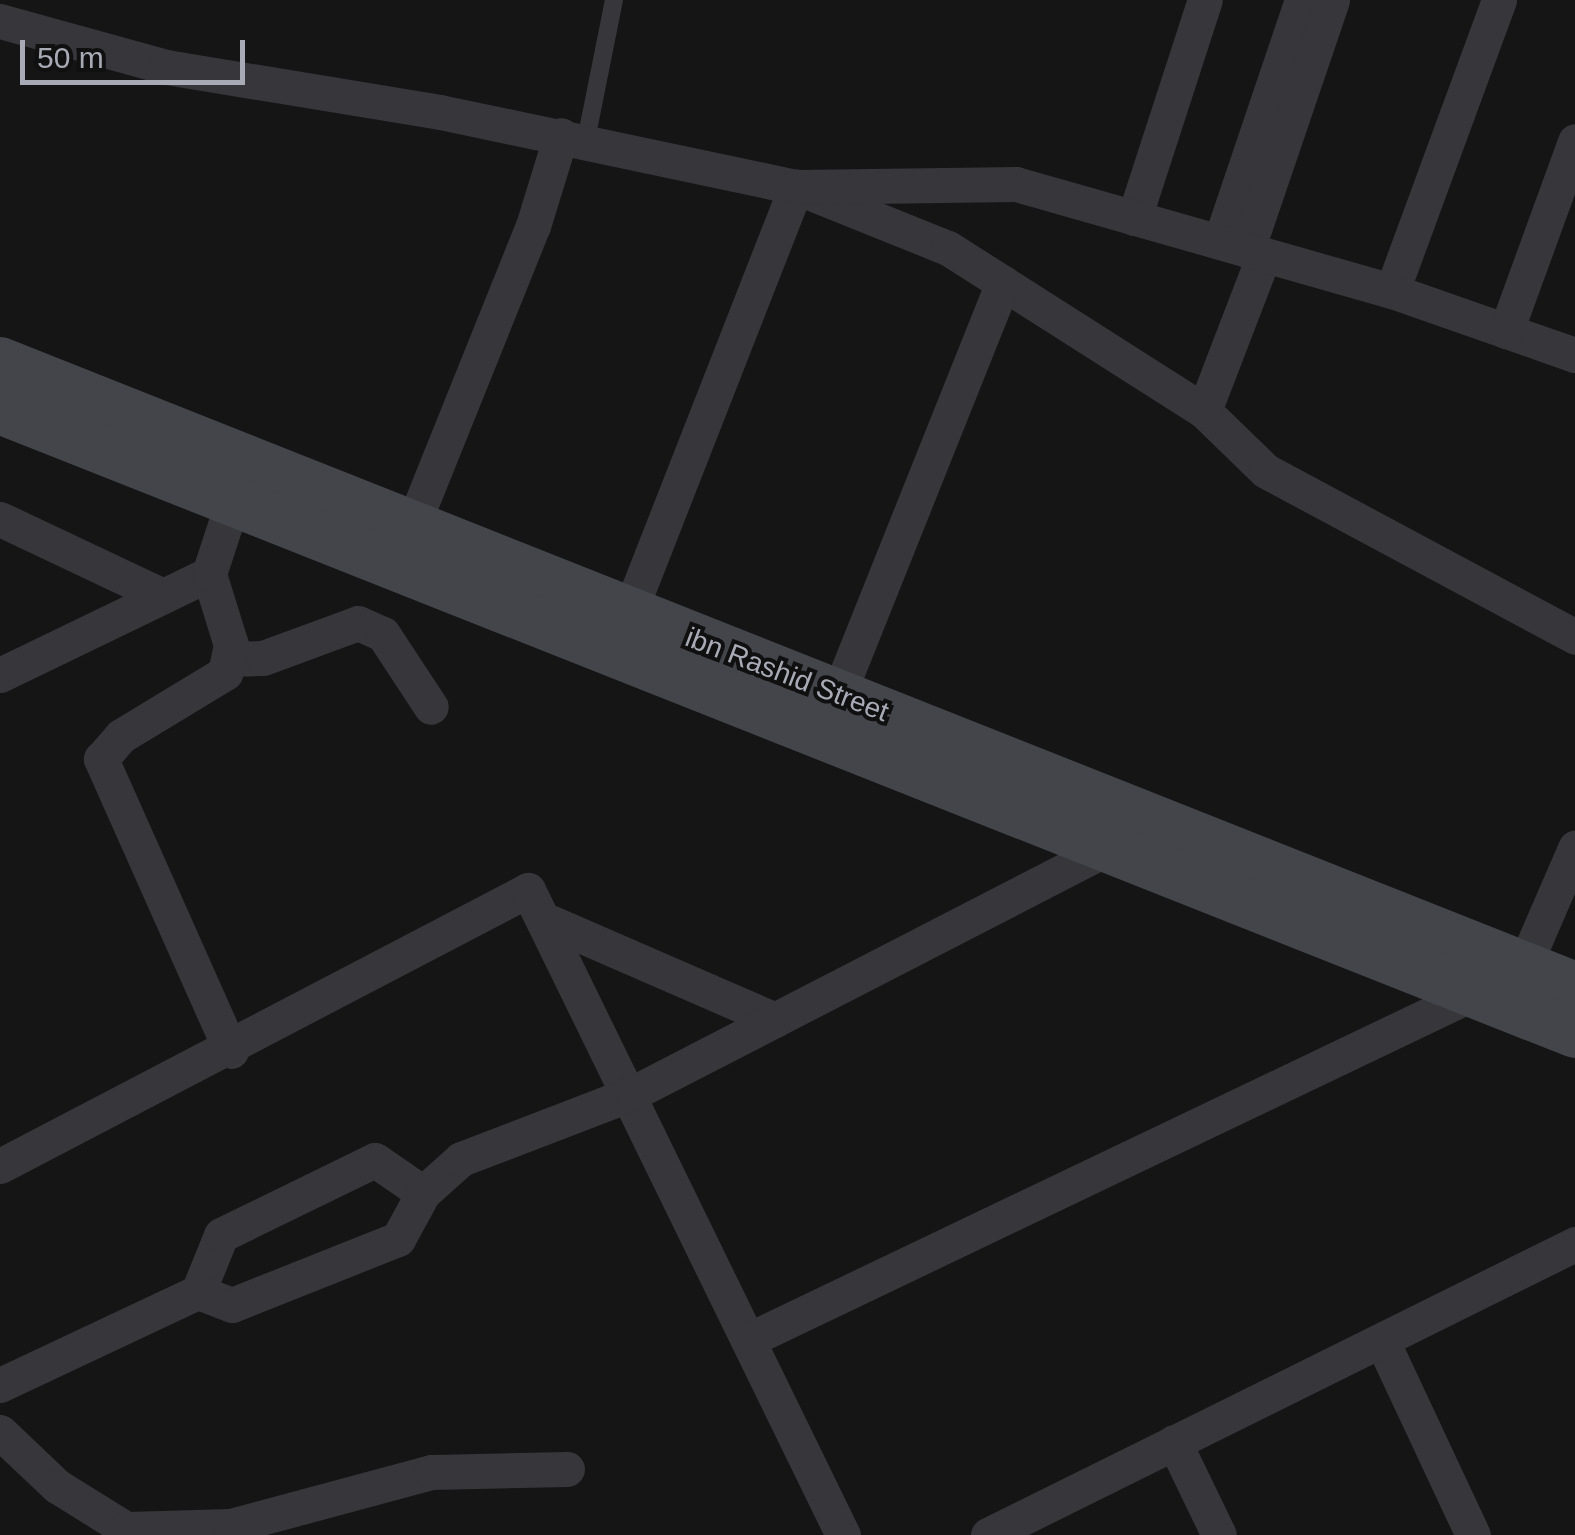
<!DOCTYPE html>
<style>
body{margin:0}
#map{position:relative;width:1575px;height:1535px;overflow:hidden;background:#151516;font-family:Arial,sans-serif}
div>[style]{position:absolute}
[style*='--x']{left:calc(var(--x)*1px);top:calc(var(--y)*1px);width:calc(var(--w)*1px);rotate:calc(var(--a)*1deg)}
.lane>*{height:18px;margin:-9px;padding:0 9px;transform-origin:9px;border-radius:9px;background:#36363b}
.street>*{height:35px;margin:-17.5px;padding:0 17.5px;transform-origin:17.5px;border-radius:17.5px;background:#36363b}
.secondary>*{height:50px;margin:-25px;padding:0 25px;transform-origin:25px;border-radius:25px;background:#44454b}
span{translate:-50% -50%;white-space:nowrap;text-align:center;line-height:1.15;-webkit-text-stroke:8px #101011;paint-order:stroke}
.street-label{font-size:28px;color:#a8abb5}
.scale{position:absolute;left:20px;top:40px;width:225px;height:45px;box-sizing:border-box;border:5px solid #a8abb5;border-top:0;padding-left:12px;font-size:30px;line-height:35px;white-space:nowrap;color:#a8abb5;-webkit-text-stroke:8px #101011;paint-order:stroke}
</style>
<div id="map">
<div class="lane">
<div style="--x:586;--y:140;--w:143;--a:-78.7"></div>
</div>
<div class="street">
<div style="--x:1499;--y:0;--w:310;--a:110.2"></div>
<div style="--x:1392;--y:291;--w:194;--a:19.3"></div>
<div style="--x:0;--y:21;--w:172;--a:15.5"></div>
<div style="--x:166;--y:67;--w:278;--a:9.3"></div>
<div style="--x:440;--y:112;--w:364;--a:11.9"></div>
<div style="--x:796;--y:187;--w:164;--a:21.9"></div>
<div style="--x:948;--y:248;--w:303;--a:32.5"></div>
<div style="--x:1204;--y:411;--w:86;--a:44.1"></div>
<div style="--x:1266;--y:471;--w:351;--a:28.2"></div>
<div style="--x:1134;--y:218;--w:229;--a:-72"></div>
<div style="--x:1220;--y:242;--w:256;--a:-71.3"></div>
<div style="--x:1247;--y:250;--w:264;--a:-71.2"></div>
<div style="--x:1506;--y:331;--w:202;--a:-70"></div>
<div style="--x:1204;--y:411;--w:167;--a:-69"></div>
<div style="--x:0;--y:519;--w:180;--a:25.3"></div>
<div style="--x:411;--y:529;--w:327;--a:-68.1"></div>
<div style="--x:533;--y:226;--w:95;--a:-72.9"></div>
<div style="--x:629;--y:613;--w:458;--a:-68.6"></div>
<div style="--x:796;--y:187;--w:220;--a:-0.8"></div>
<div style="--x:1016;--y:184;--w:391;--a:15.9"></div>
<div style="--x:232;--y:659;--w:31;--a:-2"></div>
<div style="--x:263;--y:658;--w:101;--a:-20.2"></div>
<div style="--x:358;--y:623;--w:27;--a:24"></div>
<div style="--x:383;--y:634;--w:87;--a:56.7"></div>
<div style="--x:0;--y:675;--w:232;--a:-25.8"></div>
<div style="--x:838;--y:695;--w:444;--a:-68.2"></div>
<div style="--x:543;--y:919;--w:253;--a:23.5"></div>
<div style="--x:1524;--y:966;--w:129;--a:-66.6"></div>
<div style="--x:231;--y:1051;--w:320;--a:-114"></div>
<div style="--x:101;--y:759;--w:30;--a:-49"></div>
<div style="--x:121;--y:736;--w:122;--a:-31.2"></div>
<div style="--x:225;--y:673;--w:29;--a:-78"></div>
<div style="--x:231;--y:645;--w:74;--a:-107.2"></div>
<div style="--x:209;--y:574;--w:97;--a:-71.9"></div>
<div style="--x:0;--y:1166;--w:596;--a:-27.6"></div>
<div style="--x:528;--y:890;--w:718;--a:63.97"></div>
<div style="--x:198;--y:1292;--w:61;--a:-68"></div>
<div style="--x:221;--y:1235;--w:171;--a:-26"></div>
<div style="--x:375;--y:1160;--w:58;--a:34.5"></div>
<div style="--x:748;--y:1340;--w:802;--a:-25.54"></div>
<div style="--x:1383;--y:1343;--w:212;--a:64.9"></div>
<div style="--x:0;--y:1385;--w:219;--a:-25.2"></div>
<div style="--x:198;--y:1292;--w:36;--a:21"></div>
<div style="--x:232;--y:1305;--w:179;--a:-21.7"></div>
<div style="--x:398;--y:1239;--w:52;--a:-61.5"></div>
<div style="--x:423;--y:1193;--w:51;--a:-41.8"></div>
<div style="--x:461;--y:1159;--w:184;--a:-21"></div>
<div style="--x:633;--y:1093;--w:539;--a:-27.28"></div>
<div style="--x:0;--y:1432;--w:79;--a:43.5"></div>
<div style="--x:57;--y:1486;--w:81;--a:31.9"></div>
<div style="--x:126;--y:1529;--w:105;--a:-1.6"></div>
<div style="--x:231;--y:1526;--w:207;--a:-15.1"></div>
<div style="--x:431;--y:1472;--w:136;--a:-1.3"></div>
<div style="--x:1174;--y:1442;--w:103;--a:64.2"></div>
<div style="--x:988;--y:1535;--w:655;--a:-26.37"></div>
</div>
<div class="secondary">
<div style="--x:0;--y:362;--w:1694;--a:21.64"></div>
<div style="--x:0;--y:409;--w:1694;--a:21.61"></div>
</div>
<div class="street-label">
<span style="left:787px;top:675px;rotate:21deg">ibn Rashid Street</span>
</div>
<div class="scale">50 m</div>
</div>
